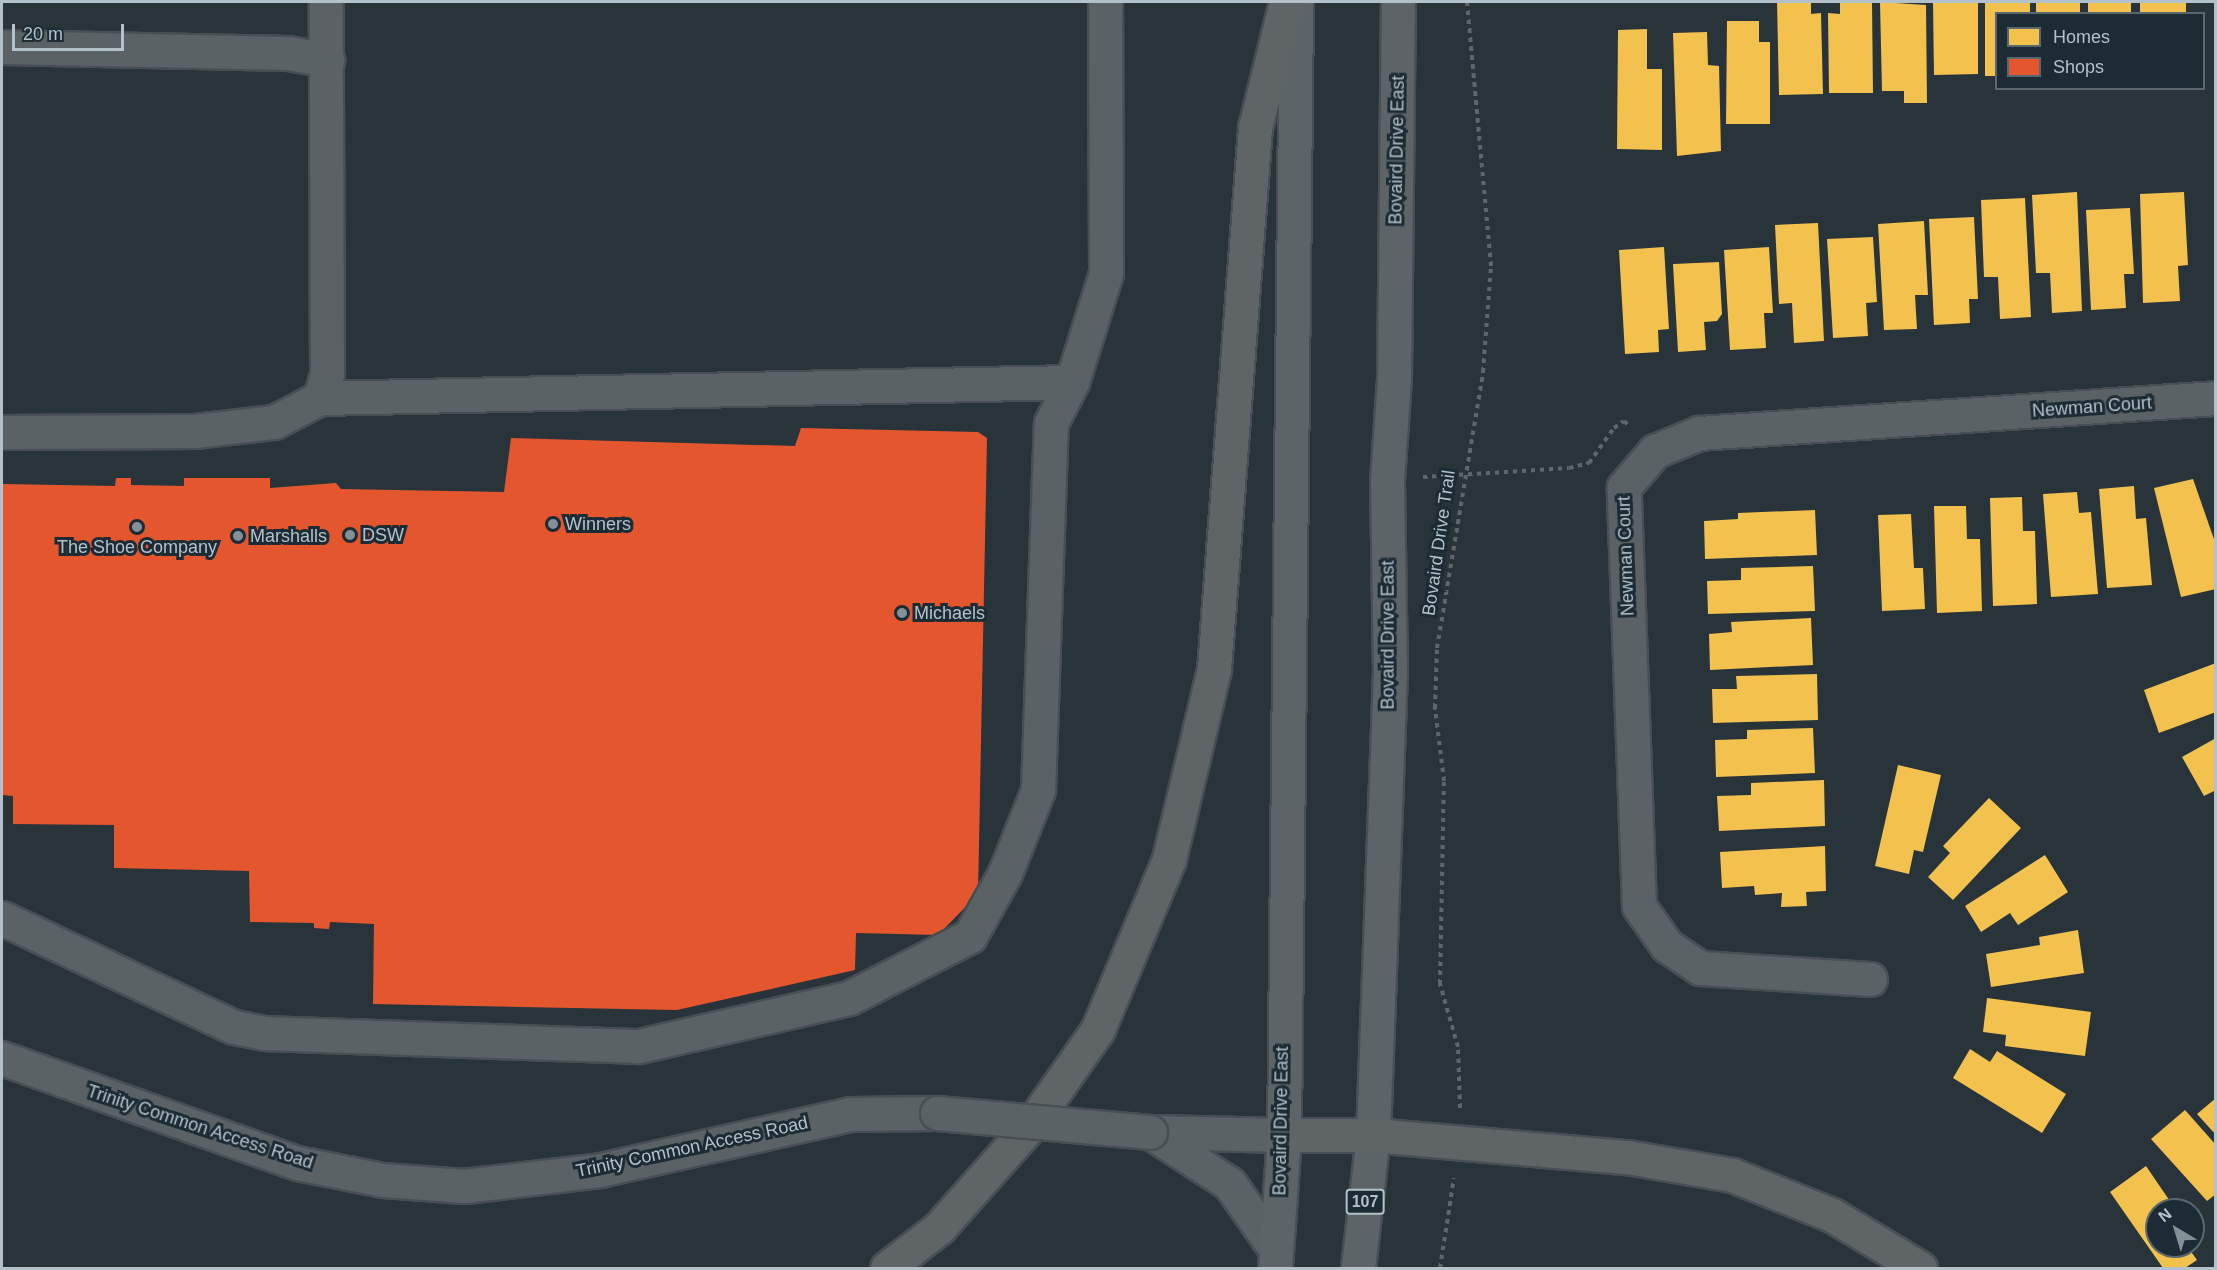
<!DOCTYPE html>
<style>
body{margin:0}
#map{position:relative;width:2217px;height:1270px;overflow:hidden;background:#29343a;font-family:Helvetica,sans-serif}
div>[style]{position:absolute}
[style*='--x']{left:calc(var(--x)*1px);top:calc(var(--y)*1px);width:calc(var(--w)*1px);rotate:calc(var(--a)*1deg)}
.homes>*{inset:0;background:#f2c14e}
.shops>*{inset:0;background:#e4572e}
.path>*{height:4px;margin-top:-2px;transform-origin:0;background:repeating-linear-gradient(90deg,#5d666a 0 4.5px,transparent 0 9px)}
.roads{filter:drop-shadow(2px 0 #484f54) drop-shadow(-2px 0 #484f54) drop-shadow(0 2px #484f54) drop-shadow(0 -2px #484f54)}
.minor>*{height:33px;margin:-16.5px;padding:0 16.5px;transform-origin:16.5px;border-radius:16.5px;background:#5a6266}
.major>*{height:33px;margin:-16.5px;padding:0 16.5px;transform-origin:16.5px;border-radius:16.5px;background:#5c6468}
.highway>*{height:33px;margin:-16.5px;padding:0 16.5px;transform-origin:16.5px;border-radius:16.5px;background:#5f6467}
.bridges{filter:drop-shadow(2px 0 #484f54) drop-shadow(-2px 0 #484f54) drop-shadow(0 2px #484f54) drop-shadow(0 -2px #484f54)}
.minor-bridge>*{height:33px;margin:-16.5px;padding:0 16.5px;transform-origin:16.5px;border-radius:16.5px;background:#5a6266}
.dots>*{width:16px;height:16px;translate:-50% -50%;box-sizing:border-box;border:3px solid #1c2b34;border-radius:50%}
span{translate:-50% -50%;white-space:nowrap;text-align:center;line-height:1.15;-webkit-text-stroke:6px #1c2b34;paint-order:stroke}
.shield-label span{padding:2px 4px;background:#1c2b34;border:2px solid;border-radius:4px;-webkit-text-stroke-width:0}
.shield-label{font-size:16px;color:#b3c1ca;font-weight:700}
.street-label{font-size:18px;color:#b3c1ca}
.poi-label{font-size:18px;color:#b3c1ca}
.left{translate:0 -50%;text-align:left}
.frame{position:absolute;inset:0;border:3px solid #b3c1ca;pointer-events:none}
.legend{position:absolute;left:1995px;top:12px;width:210px;height:78px;box-sizing:border-box;background:#1c2b34;border:2px solid #586770;margin:0;padding:8px 10px;list-style:none;font-size:18px;color:#b3c1ca}
.legend li{display:flex;align-items:center;gap:12px;height:30px}
.legend b{width:30px;border:2px solid #586770}
.north{position:absolute;left:2145px;top:1198px;width:60px;height:60px;box-sizing:border-box;background:#1c2b34;border:2px solid #586770;border-radius:50%;rotate:322deg;font-size:16px;font-weight:700;line-height:24px;text-align:center;color:#b3c1ca}
.north::after{content:'';display:block;margin:auto;width:21px;height:27px;background:#839098;clip-path:polygon(50% 0,100% 100%,50% 72%,0 100%)}
.scale{position:absolute;left:12px;top:24px;width:112px;height:27px;box-sizing:border-box;border:3px solid #b3c1ca;border-top:0;padding-left:8px;font-size:18px;line-height:21px;white-space:nowrap;color:#b3c1ca;-webkit-text-stroke:4px #1c2b34;paint-order:stroke}
</style>
<div id="map">
<div class="homes">
<div style="clip-path:polygon(1777px 2px,1811px 2px,1811px 14px,1821px 13px,1823px 94px,1779px 95px)"></div>
<div style="clip-path:polygon(1840px 2px,1872px 2px,1873px 93px,1829px 93px,1828px 13px,1840px 14px)"></div>
<div style="clip-path:polygon(1880px 2px,1926px 5px,1927px 103px,1904px 103px,1904px 91px,1882px 91px)"></div>
<div style="clip-path:polygon(1933px 2px,1978px 2px,1978px 74px,1934px 75px)"></div>
<div style="clip-path:polygon(1985px 2px,2030px 2px,2030px 14px,1996px 14px,1996px 76px,1985px 76px)"></div>
<div style="clip-path:polygon(2036px 2px,2080px 2px,2080px 14px,2036px 14px)"></div>
<div style="clip-path:polygon(2088px 2px,2131px 2px,2131px 14px,2088px 14px)"></div>
<div style="clip-path:polygon(2140px 2px,2186px 2px,2186px 14px,2140px 14px)"></div>
<div style="clip-path:polygon(1727px 21px,1759px 21px,1759px 42px,1770px 42px,1770px 124px,1726px 124px)"></div>
<div style="clip-path:polygon(1647px 29px,1647px 69px,1662px 69px,1662px 150px,1617px 149px,1618px 30px)"></div>
<div style="clip-path:polygon(1707px 32px,1708px 65px,1719px 66px,1721px 151px,1677px 156px,1673px 33px)"></div>
<div style="clip-path:polygon(2077px 192px,2082px 311px,2052px 313px,2050px 273px,2036px 273px,2032px 195px)"></div>
<div style="clip-path:polygon(2184px 192px,2188px 265px,2178px 266px,2180px 301px,2143px 303px,2140px 194px)"></div>
<div style="clip-path:polygon(2025px 198px,2031px 317px,2000px 319px,1998px 277px,1984px 277px,1981px 200px)"></div>
<div style="clip-path:polygon(2130px 208px,2134px 274px,2124px 274px,2126px 308px,2091px 310px,2086px 210px)"></div>
<div style="clip-path:polygon(1974px 217px,1978px 299px,1969px 299px,1970px 323px,1934px 325px,1929px 219px)"></div>
<div style="clip-path:polygon(1924px 221px,1928px 295px,1915px 295px,1917px 329px,1884px 330px,1878px 224px)"></div>
<div style="clip-path:polygon(1818px 223px,1824px 341px,1794px 343px,1792px 303px,1779px 304px,1775px 225px)"></div>
<div style="clip-path:polygon(1873px 237px,1877px 302px,1866px 303px,1868px 336px,1833px 338px,1827px 239px)"></div>
<div style="clip-path:polygon(1664px 247px,1669px 329px,1658px 330px,1659px 352px,1625px 354px,1619px 250px)"></div>
<div style="clip-path:polygon(1769px 247px,1773px 313px,1764px 313px,1766px 348px,1730px 350px,1724px 250px)"></div>
<div style="clip-path:polygon(1719px 262px,1722px 314px,1717px 321px,1704px 322px,1706px 350px,1678px 352px,1673px 264px)"></div>
<div style="clip-path:polygon(2193px 479px,2216px 545px,2216px 589px,2181px 597px,2154px 488px)"></div>
<div style="clip-path:polygon(2134px 486px,2136px 519px,2146px 518px,2152px 585px,2107px 588px,2099px 489px)"></div>
<div style="clip-path:polygon(2077px 492px,2079px 513px,2091px 512px,2098px 594px,2051px 597px,2043px 494px)"></div>
<div style="clip-path:polygon(2022px 497px,2023px 531px,2035px 531px,2037px 604px,1993px 606px,1990px 498px)"></div>
<div style="clip-path:polygon(1934px 506px,1966px 506px,1967px 539px,1980px 539px,1982px 611px,1937px 613px)"></div>
<div style="clip-path:polygon(1815px 510px,1817px 555px,1705px 559px,1704px 521px,1738px 519px,1738px 513px)"></div>
<div style="clip-path:polygon(1911px 514px,1914px 568px,1923px 568px,1925px 609px,1882px 611px,1878px 515px)"></div>
<div style="clip-path:polygon(1813px 566px,1815px 611px,1708px 614px,1707px 581px,1741px 580px,1741px 568px)"></div>
<div style="clip-path:polygon(1811px 618px,1813px 665px,1710px 670px,1709px 634px,1732px 632px,1731px 622px)"></div>
<div style="clip-path:polygon(2216px 663px,2216px 712px,2159px 733px,2144px 690px)"></div>
<div style="clip-path:polygon(1817px 674px,1818px 720px,1713px 723px,1712px 689px,1737px 689px,1736px 676px)"></div>
<div style="clip-path:polygon(1813px 728px,1815px 773px,1716px 777px,1715px 740px,1747px 739px,1747px 730px)"></div>
<div style="clip-path:polygon(2216px 738px,2216px 790px,2204px 796px,2182px 757px)"></div>
<div style="clip-path:polygon(1898px 765px,1941px 775px,1923px 852px,1914px 850px,1909px 874px,1875px 866px)"></div>
<div style="clip-path:polygon(1824px 780px,1825px 826px,1719px 831px,1717px 796px,1751px 795px,1751px 783px)"></div>
<div style="clip-path:polygon(1989px 798px,2021px 828px,1953px 900px,1928px 877px,1950px 853px,1943px 846px)"></div>
<div style="clip-path:polygon(1825px 846px,1826px 891px,1806px 892px,1807px 906px,1781px 907px,1782px 893px,1755px 895px,1754px 886px,1722px 888px,1720px 852px)"></div>
<div style="clip-path:polygon(2045px 855px,2068px 892px,2018px 925px,2010px 913px,1981px 932px,1965px 906px)"></div>
<div style="clip-path:polygon(2078px 930px,2084px 973px,1991px 987px,1986px 954px,2040px 945px,2039px 937px)"></div>
<div style="clip-path:polygon(1987px 998px,2091px 1012px,2085px 1056px,2005px 1046px,2006px 1035px,1983px 1032px)"></div>
<div style="clip-path:polygon(1970px 1049px,1990px 1062px,1997px 1051px,2066px 1094px,2042px 1133px,1953px 1078px)"></div>
<div style="clip-path:polygon(2216px 1098px,2216px 1135px,2197px 1114px)"></div>
<div style="clip-path:polygon(2185px 1110px,2216px 1145px,2216px 1194px,2207px 1201px,2151px 1139px)"></div>
<div style="clip-path:polygon(2146px 1166px,2176px 1210px,2157px 1210px,2157px 1246px,2187px 1246px,2197px 1260px,2185px 1268px,2163px 1268px,2110px 1192px)"></div>
</div>
<div class="shops">
<div style="clip-path:polygon(801px 428px,978px 432px,987px 438px,978px 894px,938px 935px,856px 933px,855px 970px,677px 1010px,373px 1004px,374px 924px,330px 922px,329px 929px,314px 928px,314px 923px,250px 922px,249px 871px,114px 868px,114px 825px,13px 824px,13px 796px,2px 795px,2px 484px,115px 486px,116px 478px,131px 478px,131px 485px,184px 486px,184px 478px,270px 478px,270px 488px,336px 483px,341px 489px,504px 492px,511px 438px,795px 446px)"></div>
</div>
<div class="path">
<div style="--x:1423;--y:477;--w:146;--a:-3.5"></div>
<div style="--x:1569;--y:468;--w:21;--a:-14"></div>
<div style="--x:1589;--y:463;--w:43;--a:-54.5"></div>
<div style="--x:1614;--y:428;--w:12;--a:-35"></div>
<div style="--x:1624;--y:421;--w:7;--a:45"></div>
<div style="--x:1460;--y:1108;--w:61;--a:-91.9"></div>
<div style="--x:1458;--y:1047;--w:66;--a:-105.9"></div>
<div style="--x:1440;--y:984;--w:203;--a:-88.9"></div>
<div style="--x:1444;--y:781;--w:74;--a:-97"></div>
<div style="--x:1435;--y:708;--w:60;--a:-88.1"></div>
<div style="--x:1437;--y:648;--w:280;--a:-80.5"></div>
<div style="--x:1483;--y:372;--w:106;--a:-85.7"></div>
<div style="--x:1491;--y:266;--w:265;--a:-95.2"></div>
<div style="--x:1440;--y:1268;--w:91;--a:-81.2"></div>
</div>
<div class="roads">
<div class="minor">
<div style="--x:2;--y:47;--w:286;--a:1.2"></div>
<div style="--x:288;--y:53;--w:40;--a:10"></div>
<div style="--x:320;--y:398;--w:26;--a:-74"></div>
<div style="--x:327;--y:373;--w:371;--a:-90.2"></div>
<div style="--x:2;--y:432;--w:193;--a:-0.3"></div>
<div style="--x:195;--y:431;--w:80;--a:-6.5"></div>
<div style="--x:274;--y:422;--w:52;--a:-27.6"></div>
<div style="--x:320;--y:398;--w:752;--a:-1.22"></div>
<div style="--x:1072;--y:382;--w:114;--a:-72.7"></div>
<div style="--x:1106;--y:273;--w:271;--a:-90.2"></div>
<div style="--x:2;--y:918;--w:256;--a:25.2"></div>
<div style="--x:234;--y:1027;--w:32;--a:11"></div>
<div style="--x:265;--y:1033;--w:374;--a:2"></div>
<div style="--x:639;--y:1046;--w:215;--a:-12.9"></div>
<div style="--x:849;--y:998;--w:136;--a:-27.1"></div>
<div style="--x:970;--y:936;--w:72;--a:-60.9"></div>
<div style="--x:1005;--y:873;--w:89;--a:-68.3"></div>
<div style="--x:1038;--y:790;--w:367;--a:-88"></div>
<div style="--x:1051;--y:423;--w:46;--a:-62.9"></div>
<div style="--x:1870;--y:979;--w:170;--a:-176.3"></div>
<div style="--x:1700;--y:968;--w:40;--a:-146"></div>
<div style="--x:1667;--y:946;--w:49;--a:-125"></div>
<div style="--x:1639;--y:906;--w:419;--a:-92.1"></div>
<div style="--x:1624;--y:487;--w:48;--a:-49.3"></div>
<div style="--x:1655;--y:451;--w:48;--a:-22.2"></div>
<div style="--x:1699;--y:433;--w:518;--a:-3.87"></div>
<div style="--x:2;--y:1058;--w:313;--a:19.6"></div>
<div style="--x:297;--y:1163;--w:88;--a:11.2"></div>
<div style="--x:383;--y:1180;--w:81;--a:4.2"></div>
<div style="--x:464;--y:1186;--w:137;--a:-6.7"></div>
<div style="--x:600;--y:1170;--w:257;--a:-12.6"></div>
<div style="--x:851;--y:1114;--w:86;--a:-0.7"></div>
<div style="--x:1150;--y:1132;--w:95;--a:33"></div>
<div style="--x:1230;--y:1184;--w:80;--a:55.1"></div>
<div style="--x:1154;--y:1132;--w:130;--a:1.3"></div>
</div>
<div class="major">
<div style="--x:1275;--y:1268;--w:133;--a:-86.1"></div>
<div style="--x:1284;--y:1135;--w:1133;--a:-89.39"></div>
<div style="--x:1358;--y:1268;--w:134;--a:-83.6"></div>
<div style="--x:1373;--y:1135;--w:464;--a:-87.9"></div>
<div style="--x:1390;--y:671;--w:190;--a:-90.9"></div>
<div style="--x:1387;--y:481;--w:103;--a:-86.1"></div>
<div style="--x:1394;--y:378;--w:376;--a:-89.4"></div>
</div>
<div class="highway">
<div style="--x:1284;--y:1135;--w:89;--a:0"></div>
<div style="--x:1373;--y:1135;--w:255;--a:5"></div>
<div style="--x:1627;--y:1157;--w:107;--a:9.7"></div>
<div style="--x:1732;--y:1175;--w:108;--a:21.8"></div>
<div style="--x:1832;--y:1215;--w:103;--a:31.1"></div>
<div style="--x:887;--y:1268;--w:66;--a:-37.6"></div>
<div style="--x:939;--y:1228;--w:142;--a:-48.4"></div>
<div style="--x:1033;--y:1122;--w:113;--a:-55"></div>
<div style="--x:1098;--y:1029;--w:184;--a:-67.3"></div>
<div style="--x:1169;--y:859;--w:195;--a:-76.7"></div>
<div style="--x:1214;--y:669;--w:543;--a:-85.67"></div>
<div style="--x:1255;--y:128;--w:130;--a:-76.2"></div>
</div>
</div>
<div class="bridges">
<div class="minor-bridge">
<div style="--x:937;--y:1113;--w:214;--a:5.1"></div>
</div>
</div>
<div class="dots">
<div style="left:553px;top:524px;background:#839098"></div>
<div style="left:137px;top:527px;background:#839098"></div>
<div style="left:350px;top:535px;background:#839098"></div>
<div style="left:238px;top:536px;background:#839098"></div>
<div style="left:902px;top:613px;background:#839098"></div>
</div>
<div class="shield-label">
<span style="left:1365px;top:1202px">107</span>
</div>
<div class="street-label">
<span style="left:1397px;top:150px;rotate:-89deg">Bovaird Drive East</span>
<span style="left:2092px;top:407px;rotate:-4deg">Newman Court</span>
<span style="left:1439px;top:543px;rotate:-82deg">Bovaird Drive Trail</span>
<span style="left:1626px;top:556px;rotate:-92deg">Newman Court</span>
<span style="left:1388px;top:635px;rotate:-90deg">Bovaird Drive East</span>
<span style="left:1281px;top:1121px;rotate:-89deg">Bovaird Drive East</span>
<span style="left:200px;top:1127px;rotate:18deg">Trinity Common Access Road</span>
<span style="left:692px;top:1147px;rotate:-12deg">Trinity Common Access Road</span>
</div>
<div class="poi-label">
<span class="left" style="left:565px;top:524px">Winners</span>
<span class="left" style="left:362px;top:535px">DSW</span>
<span class="left" style="left:250px;top:536px">Marshalls</span>
<span style="left:137px;top:547px">The Shoe Company</span>
<span class="left" style="left:914px;top:613px">Michaels</span>
</div>
<div class="frame"></div>
<ul class="legend">
<li><b style="height:16px;background:#f2c14e"></b>Homes</li>
<li><b style="height:16px;background:#e4572e"></b>Shops</li>
</ul>
<div class="north">N</div>
<div class="scale">20 m</div>
</div>
